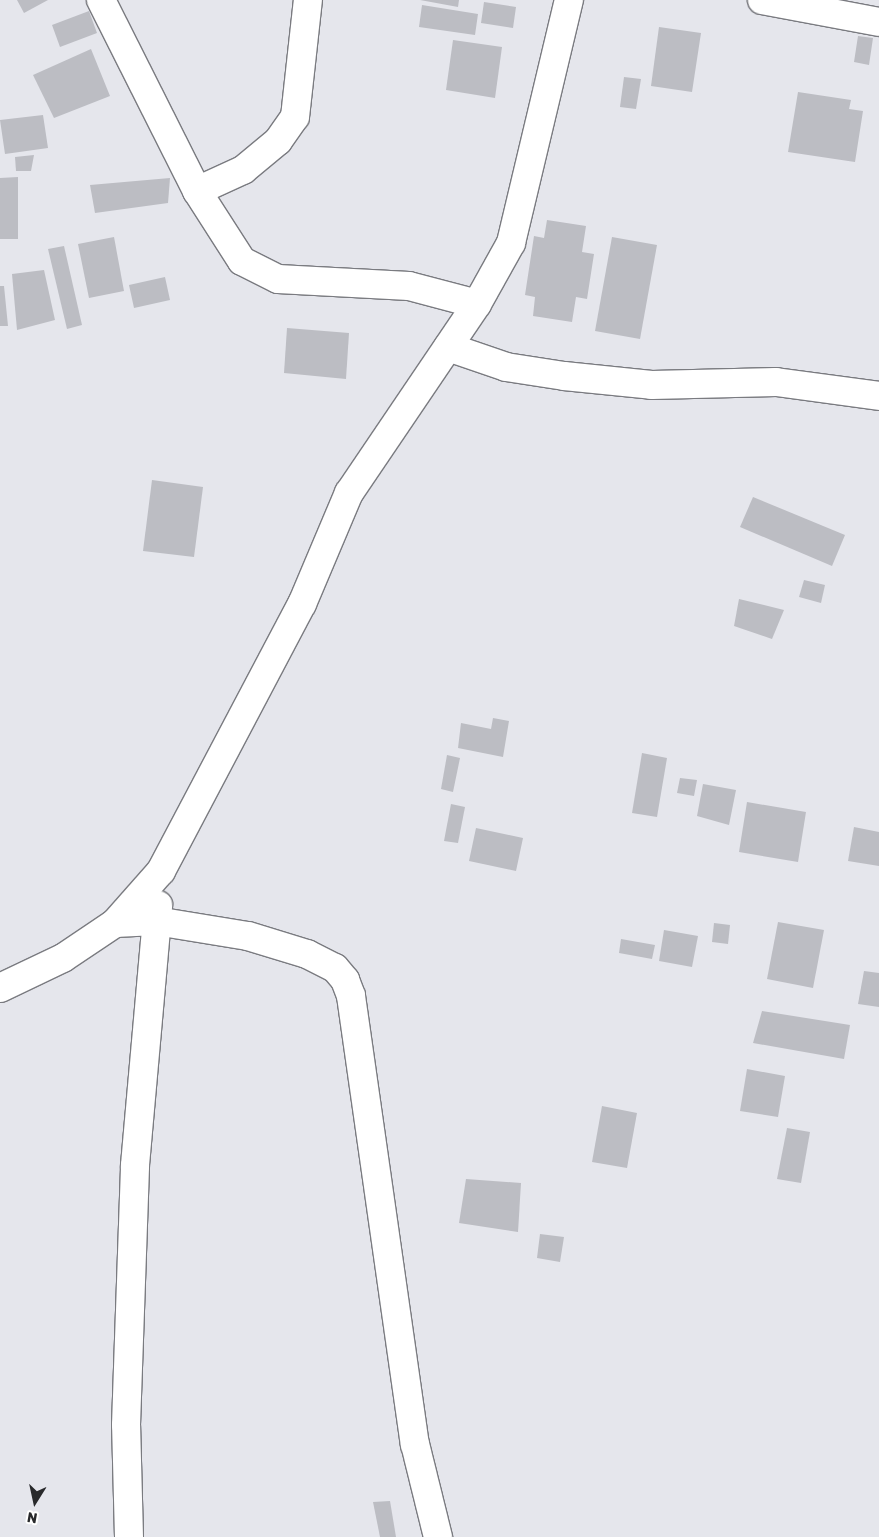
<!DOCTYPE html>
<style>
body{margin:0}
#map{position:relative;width:879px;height:1537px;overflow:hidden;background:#e5e6ec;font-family:Rubik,sans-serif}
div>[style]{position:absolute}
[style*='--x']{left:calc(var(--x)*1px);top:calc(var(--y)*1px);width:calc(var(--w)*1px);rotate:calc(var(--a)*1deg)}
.building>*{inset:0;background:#bcbdc3}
.roads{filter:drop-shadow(1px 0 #7a7b80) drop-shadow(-1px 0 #7a7b80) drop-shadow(0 1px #7a7b80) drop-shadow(0 -1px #7a7b80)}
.street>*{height:28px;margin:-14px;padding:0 14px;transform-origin:14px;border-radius:14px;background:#fff}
span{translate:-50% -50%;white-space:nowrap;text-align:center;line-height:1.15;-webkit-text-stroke:5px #fff;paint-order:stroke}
.north{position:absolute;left:10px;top:1477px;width:50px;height:50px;-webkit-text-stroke:4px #fff;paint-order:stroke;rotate:190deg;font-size:14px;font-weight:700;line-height:20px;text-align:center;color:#28292b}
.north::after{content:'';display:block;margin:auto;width:18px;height:22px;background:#28292b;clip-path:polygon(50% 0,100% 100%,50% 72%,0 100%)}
</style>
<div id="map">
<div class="building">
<div style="clip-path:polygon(17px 0,48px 0,24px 13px)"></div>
<div style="clip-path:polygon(420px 0,459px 0,458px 7px)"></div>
<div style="clip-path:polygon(484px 2px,516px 7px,513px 28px,481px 23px)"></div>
<div style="clip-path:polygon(422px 5px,478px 14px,475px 35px,419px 27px)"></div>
<div style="clip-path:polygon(89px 11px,97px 33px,60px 47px,52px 25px)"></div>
<div style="clip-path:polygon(659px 27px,701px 33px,692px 92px,651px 86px)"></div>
<div style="clip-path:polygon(858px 36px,873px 38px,869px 65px,854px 62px)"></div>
<div style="clip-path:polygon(453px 40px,502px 47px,495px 98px,446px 90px)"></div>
<div style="clip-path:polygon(91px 49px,110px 96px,54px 118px,33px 75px)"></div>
<div style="clip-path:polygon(624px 77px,641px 79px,636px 109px,620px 107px)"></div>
<div style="clip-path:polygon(798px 92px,851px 100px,849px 109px,863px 111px,855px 162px,788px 152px)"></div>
<div style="clip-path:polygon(43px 115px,48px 148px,5px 154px,0 120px)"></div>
<div style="clip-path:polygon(34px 155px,31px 171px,16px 171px,15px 157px)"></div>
<div style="clip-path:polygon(18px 177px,18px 239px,0 239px,0 178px)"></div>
<div style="clip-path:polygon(170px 178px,168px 203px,95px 213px,90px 185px)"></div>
<div style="clip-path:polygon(547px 220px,586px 226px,582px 252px,594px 254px,587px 299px,576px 297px,572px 322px,533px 316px,535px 297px,525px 295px,534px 236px,544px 238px)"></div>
<div style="clip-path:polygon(114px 237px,124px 291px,89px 298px,78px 244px)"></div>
<div style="clip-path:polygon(612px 237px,657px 245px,640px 339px,595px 331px)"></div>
<div style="clip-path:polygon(64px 246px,82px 325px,67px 329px,48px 249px)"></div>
<div style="clip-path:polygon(44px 270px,55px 320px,17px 330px,12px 274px)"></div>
<div style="clip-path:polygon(165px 277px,170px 300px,134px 308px,129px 285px)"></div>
<div style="clip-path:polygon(0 286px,4px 286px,8px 326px,0 326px)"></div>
<div style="clip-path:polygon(287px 328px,349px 333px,346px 379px,284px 373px)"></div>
<div style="clip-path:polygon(152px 480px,203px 487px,194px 557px,143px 551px)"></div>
<div style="clip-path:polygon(753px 497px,845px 535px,832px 566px,740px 527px)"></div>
<div style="clip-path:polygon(804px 580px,825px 585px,821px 603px,799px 597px)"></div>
<div style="clip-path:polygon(739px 599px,784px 610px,772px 639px,734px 626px)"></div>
<div style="clip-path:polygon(493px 718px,509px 721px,503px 757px,458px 748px,461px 723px,491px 729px)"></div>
<div style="clip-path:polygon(642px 753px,667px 758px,657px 817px,632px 813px)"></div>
<div style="clip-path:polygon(447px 755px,460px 758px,453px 792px,441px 789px)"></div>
<div style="clip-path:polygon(680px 778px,697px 780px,694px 796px,677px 793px)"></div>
<div style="clip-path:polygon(703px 784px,736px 790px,729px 825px,697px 816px)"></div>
<div style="clip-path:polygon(747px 802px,806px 812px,798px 862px,739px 852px)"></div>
<div style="clip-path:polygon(451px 804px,465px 807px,458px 843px,444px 841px)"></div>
<div style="clip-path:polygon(854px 827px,879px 832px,879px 866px,848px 861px)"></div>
<div style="clip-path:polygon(476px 828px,523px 838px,516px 871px,469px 861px)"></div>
<div style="clip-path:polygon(778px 922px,824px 930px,813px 988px,767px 979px)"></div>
<div style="clip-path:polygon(714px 923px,730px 925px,728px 944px,712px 942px)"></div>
<div style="clip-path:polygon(664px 930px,698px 936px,692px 967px,659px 961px)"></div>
<div style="clip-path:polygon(621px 939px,655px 945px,652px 959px,619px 953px)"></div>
<div style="clip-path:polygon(864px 971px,879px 973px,879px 1007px,858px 1004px)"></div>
<div style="clip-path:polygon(762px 1011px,850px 1025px,844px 1059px,753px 1043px)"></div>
<div style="clip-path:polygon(747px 1069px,785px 1076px,778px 1117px,740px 1111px)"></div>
<div style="clip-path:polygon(602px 1106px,637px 1113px,627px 1168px,592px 1162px)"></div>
<div style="clip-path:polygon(787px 1128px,810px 1132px,801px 1183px,777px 1179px)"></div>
<div style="clip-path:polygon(466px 1179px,521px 1183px,518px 1232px,459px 1223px)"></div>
<div style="clip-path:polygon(540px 1234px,564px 1237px,560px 1262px,537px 1258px)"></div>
<div style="clip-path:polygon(390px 1501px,396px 1537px,380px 1537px,373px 1502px)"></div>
</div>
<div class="roads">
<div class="street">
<div style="--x:101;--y:0;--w:214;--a:63.3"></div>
<div style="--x:197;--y:191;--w:83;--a:57.3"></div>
<div style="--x:242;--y:261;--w:40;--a:26.6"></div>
<div style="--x:278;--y:279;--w:131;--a:3.1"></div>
<div style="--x:409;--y:286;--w:70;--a:14.8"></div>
<div style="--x:762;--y:0;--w:119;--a:10.6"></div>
<div style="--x:197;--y:191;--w:51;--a:-24.5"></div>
<div style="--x:243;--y:170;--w:45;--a:-39.6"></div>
<div style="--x:278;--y:141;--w:29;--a:-55"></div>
<div style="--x:295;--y:117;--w:118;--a:-83.7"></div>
<div style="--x:448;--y:347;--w:61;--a:19"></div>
<div style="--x:506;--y:367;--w:59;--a:8.8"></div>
<div style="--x:564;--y:376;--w:88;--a:5.8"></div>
<div style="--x:652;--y:385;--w:124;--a:-1.4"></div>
<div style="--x:776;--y:382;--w:104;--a:7.7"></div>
<div style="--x:115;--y:923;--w:41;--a:-2.8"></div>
<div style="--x:156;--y:921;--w:93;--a:9.3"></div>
<div style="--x:248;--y:936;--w:62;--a:17"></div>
<div style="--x:307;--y:954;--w:31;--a:27"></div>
<div style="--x:335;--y:968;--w:16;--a:50"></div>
<div style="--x:345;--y:980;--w:17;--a:69"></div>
<div style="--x:351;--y:996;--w:453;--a:81.9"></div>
<div style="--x:415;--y:1444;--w:96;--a:76.1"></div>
<div style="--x:0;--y:988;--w:70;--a:-25.5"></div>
<div style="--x:63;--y:958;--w:63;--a:-33.9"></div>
<div style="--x:115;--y:923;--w:69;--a:-48.5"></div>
<div style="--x:161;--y:871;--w:302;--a:-62.2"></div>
<div style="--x:302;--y:604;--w:121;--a:-67.1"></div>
<div style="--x:349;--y:493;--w:228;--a:-55.9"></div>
<div style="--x:477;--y:304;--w:70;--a:-60.9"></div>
<div style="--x:511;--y:243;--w:250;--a:-76.6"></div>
<div style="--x:129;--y:1537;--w:112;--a:-91.5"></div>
<div style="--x:126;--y:1425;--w:260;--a:-88"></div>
<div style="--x:135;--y:1165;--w:261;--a:-84.9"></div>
</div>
</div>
<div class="north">N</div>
</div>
